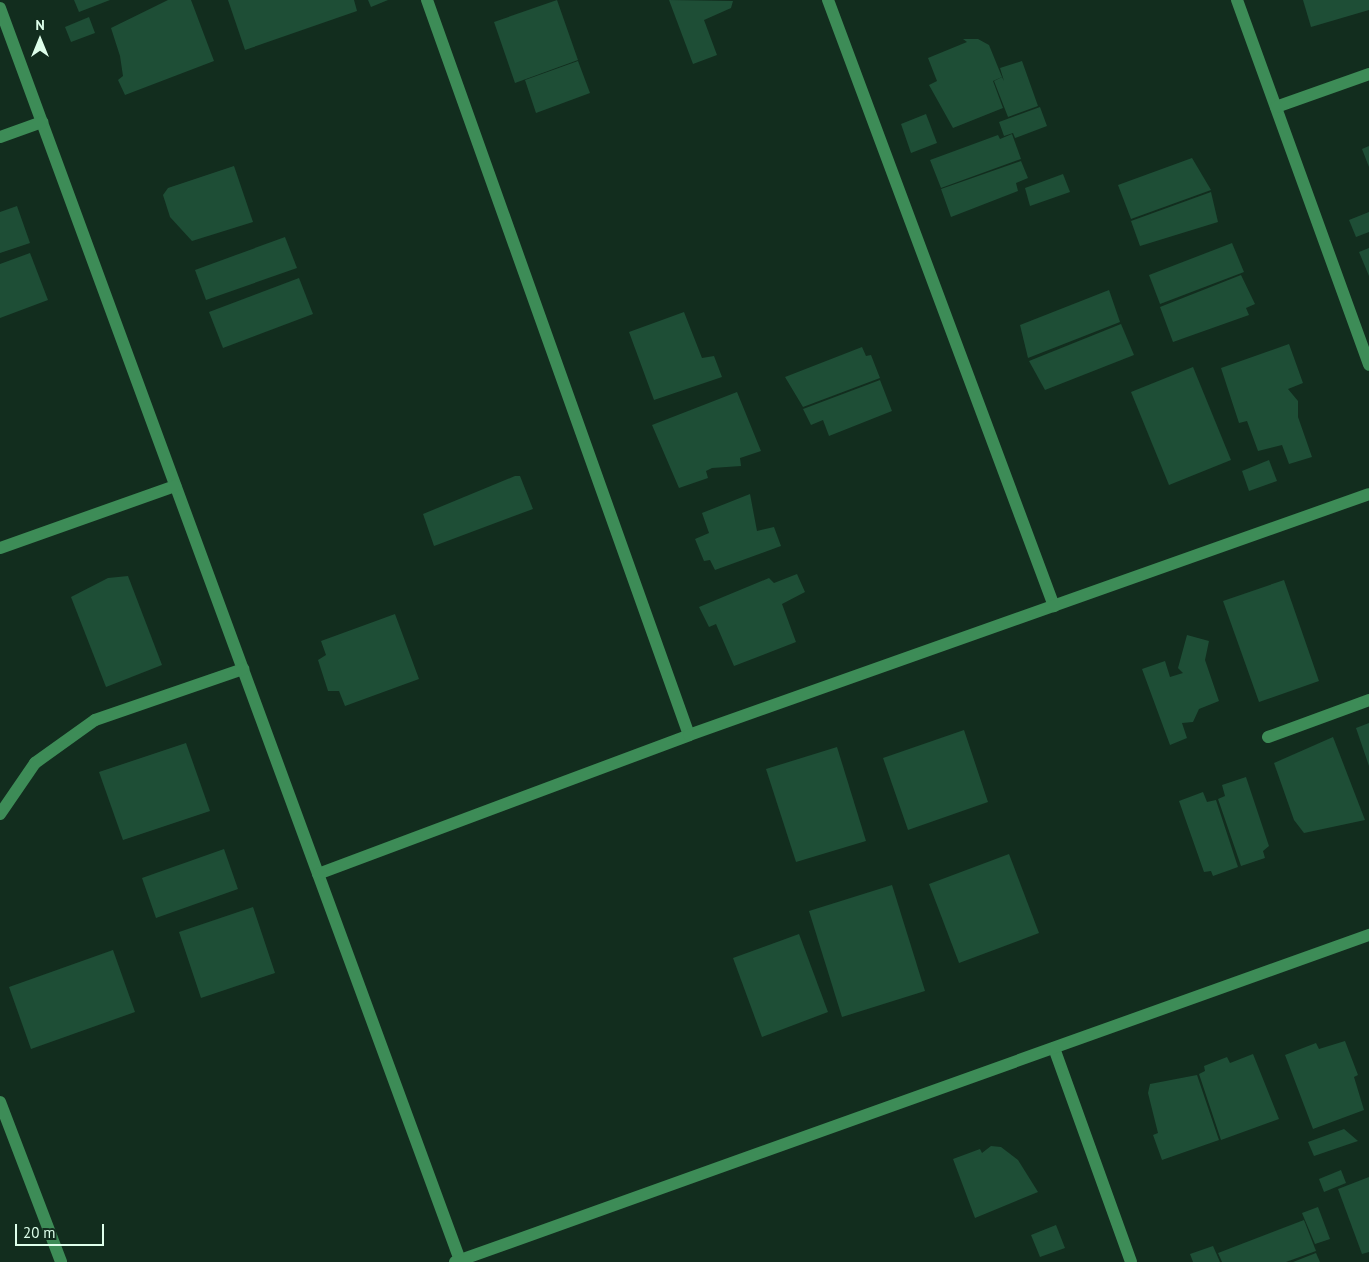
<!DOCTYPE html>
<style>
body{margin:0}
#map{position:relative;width:1369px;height:1262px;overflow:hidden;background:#122d1e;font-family:"PT Sans",sans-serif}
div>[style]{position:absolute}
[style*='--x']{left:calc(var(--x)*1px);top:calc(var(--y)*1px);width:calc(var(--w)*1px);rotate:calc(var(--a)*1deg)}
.building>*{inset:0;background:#1e4e36}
.minor>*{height:12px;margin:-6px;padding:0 6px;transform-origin:6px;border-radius:6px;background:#3d8c57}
span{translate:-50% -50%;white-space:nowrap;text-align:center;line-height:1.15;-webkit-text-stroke:5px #122d1e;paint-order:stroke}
.north{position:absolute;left:15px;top:15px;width:50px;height:50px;-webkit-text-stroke:4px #122d1e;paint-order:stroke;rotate:0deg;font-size:14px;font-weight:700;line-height:20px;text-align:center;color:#deffeb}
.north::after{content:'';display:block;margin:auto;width:18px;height:22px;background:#deffeb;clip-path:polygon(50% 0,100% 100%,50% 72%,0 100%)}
.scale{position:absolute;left:15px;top:1224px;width:89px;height:22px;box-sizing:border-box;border:2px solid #deffeb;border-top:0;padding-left:6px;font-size:15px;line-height:18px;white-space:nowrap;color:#deffeb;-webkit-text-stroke:4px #122d1e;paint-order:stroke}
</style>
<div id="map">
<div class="building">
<div style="clip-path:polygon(74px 0,110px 0,79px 12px)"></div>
<div style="clip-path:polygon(168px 0,191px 0,214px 61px,125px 95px,118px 80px,123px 76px,120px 56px,111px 28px)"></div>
<div style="clip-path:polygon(228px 0,354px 0,357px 11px,245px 50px)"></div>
<div style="clip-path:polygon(368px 0,388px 0,371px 7px)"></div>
<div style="clip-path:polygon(557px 0,578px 60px,515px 83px,494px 22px)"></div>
<div style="clip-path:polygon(669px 0,733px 1px,731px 8px,704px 20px,717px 55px,693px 64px)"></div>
<div style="clip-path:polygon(1303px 0,1369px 0,1369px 10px,1311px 27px)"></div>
<div style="clip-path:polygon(89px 17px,95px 33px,71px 42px,65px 27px)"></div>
<div style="clip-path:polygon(963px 39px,978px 39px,989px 45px,1002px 77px,993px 81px,1003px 108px,953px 128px,929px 85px,937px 81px,928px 58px,967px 42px)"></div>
<div style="clip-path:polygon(578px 61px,590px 93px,536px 113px,525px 80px)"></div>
<div style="clip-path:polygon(1022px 61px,1038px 106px,1008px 117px,994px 81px,1002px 77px,1004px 81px,1000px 68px)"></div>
<div style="clip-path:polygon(1040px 107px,1047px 126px,1015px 138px,1013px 133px,1004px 136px,999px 122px)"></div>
<div style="clip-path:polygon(926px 114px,937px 143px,911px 153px,901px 124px)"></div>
<div style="clip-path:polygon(1012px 134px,1021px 159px,941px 188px,930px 160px,998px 135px,1000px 139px)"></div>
<div style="clip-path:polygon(1369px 146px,1369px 167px,1362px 149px)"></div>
<div style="clip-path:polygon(1192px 158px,1211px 190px,1131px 219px,1118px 185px)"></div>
<div style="clip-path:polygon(1021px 161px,1028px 178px,1016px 183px,1018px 191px,951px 217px,941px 189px)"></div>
<div style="clip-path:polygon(234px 166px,253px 222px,192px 241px,170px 217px,163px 195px,168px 188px)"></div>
<div style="clip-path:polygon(1063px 174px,1070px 192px,1030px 206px,1025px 188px)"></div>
<div style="clip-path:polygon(1211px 192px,1218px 222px,1140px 246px,1131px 221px)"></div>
<div style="clip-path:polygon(17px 206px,30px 243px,0 253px,0 212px)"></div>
<div style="clip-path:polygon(1369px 212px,1369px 232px,1356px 237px,1349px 220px)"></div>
<div style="clip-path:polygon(285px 237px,297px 268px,206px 300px,195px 270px)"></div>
<div style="clip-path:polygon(1232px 243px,1244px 272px,1160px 304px,1149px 275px)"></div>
<div style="clip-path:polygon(1369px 248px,1369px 276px,1359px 252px)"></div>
<div style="clip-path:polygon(30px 253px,48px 300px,0 318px,0 264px)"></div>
<div style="clip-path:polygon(1241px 275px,1255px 304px,1246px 308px,1249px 315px,1173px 342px,1160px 307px)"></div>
<div style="clip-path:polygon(299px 278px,313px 314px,223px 348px,209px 312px)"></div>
<div style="clip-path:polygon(1109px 290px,1120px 322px,1028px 358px,1020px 325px)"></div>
<div style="clip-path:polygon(684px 312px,702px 358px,714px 356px,722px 377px,654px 400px,629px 332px)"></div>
<div style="clip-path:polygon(1121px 324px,1134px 355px,1045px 390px,1029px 361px)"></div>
<div style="clip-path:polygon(1289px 344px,1303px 383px,1288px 389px,1298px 401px,1298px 417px,1312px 457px,1289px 464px,1282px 445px,1258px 451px,1247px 421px,1239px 423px,1221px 368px)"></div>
<div style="clip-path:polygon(862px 347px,866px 356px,871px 355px,880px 378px,803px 407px,785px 377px)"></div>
<div style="clip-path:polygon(1193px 367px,1231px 460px,1169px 485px,1131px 392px)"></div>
<div style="clip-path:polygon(880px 380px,892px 411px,829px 436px,823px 420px,811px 425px,803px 409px)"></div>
<div style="clip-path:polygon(737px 392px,761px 451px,740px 458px,741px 466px,712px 468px,706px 471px,708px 478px,679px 488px,652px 425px)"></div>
<div style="clip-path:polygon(1269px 460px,1277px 481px,1249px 491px,1242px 471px)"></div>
<div style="clip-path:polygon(515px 476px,520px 476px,533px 509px,434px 546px,423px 514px)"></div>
<div style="clip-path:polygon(750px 494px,757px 531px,774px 527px,781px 546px,715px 570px,710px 560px,704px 561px,695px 539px,709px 533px,702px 513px)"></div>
<div style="clip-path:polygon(797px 574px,805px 592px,782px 604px,796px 642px,734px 666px,716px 624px,709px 627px,699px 607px,769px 578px,774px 583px)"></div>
<div style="clip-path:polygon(128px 576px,162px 665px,106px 687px,71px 597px,108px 578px)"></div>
<div style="clip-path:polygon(1284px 580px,1319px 681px,1259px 702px,1223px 601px)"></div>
<div style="clip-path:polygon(395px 614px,419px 679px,345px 706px,339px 691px,328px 691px,318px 660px,326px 655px,321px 641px)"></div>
<div style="clip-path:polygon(1187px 635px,1209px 641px,1205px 660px,1219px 701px,1199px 709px,1193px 722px,1182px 723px,1187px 738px,1170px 745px,1142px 669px,1165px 661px,1170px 677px,1183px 673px,1178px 668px)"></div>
<div style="clip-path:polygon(1369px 723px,1369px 766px,1356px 728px)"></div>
<div style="clip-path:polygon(964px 730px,988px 802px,908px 830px,883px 758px)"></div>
<div style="clip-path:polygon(1333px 737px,1365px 820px,1304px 833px,1294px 820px,1274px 763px)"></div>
<div style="clip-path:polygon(186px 743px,210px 811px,123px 840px,99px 772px)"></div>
<div style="clip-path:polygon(837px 747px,866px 841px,796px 862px,766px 769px)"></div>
<div style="clip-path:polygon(1246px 777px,1269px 846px,1263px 851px,1265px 858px,1241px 866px,1218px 799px,1225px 796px,1222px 785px)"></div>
<div style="clip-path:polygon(1203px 792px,1207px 802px,1216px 800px,1238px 867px,1213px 876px,1211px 871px,1204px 872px,1179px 801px)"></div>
<div style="clip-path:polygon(224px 849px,238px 889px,156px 918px,142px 878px)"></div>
<div style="clip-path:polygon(1009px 854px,1039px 933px,959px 963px,929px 884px)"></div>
<div style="clip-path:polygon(892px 885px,925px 991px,842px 1017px,809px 911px)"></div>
<div style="clip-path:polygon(253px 907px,275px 973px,201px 998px,179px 932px)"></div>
<div style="clip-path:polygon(799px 934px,828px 1012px,762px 1037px,733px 958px)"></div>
<div style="clip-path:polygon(113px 950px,135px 1012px,31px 1049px,9px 987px)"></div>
<div style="clip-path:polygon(1345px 1041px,1358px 1075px,1354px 1077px,1364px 1110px,1313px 1129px,1285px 1055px,1316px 1043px,1319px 1049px)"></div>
<div style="clip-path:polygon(1253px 1054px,1279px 1119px,1221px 1140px,1199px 1074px,1205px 1071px,1204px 1066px,1227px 1057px,1230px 1063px)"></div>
<div style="clip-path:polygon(1197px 1075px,1219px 1140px,1162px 1160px,1153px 1135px,1158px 1133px,1148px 1093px,1150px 1084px)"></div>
<div style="clip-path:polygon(1344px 1129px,1358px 1141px,1314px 1156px,1308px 1142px)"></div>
<div style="clip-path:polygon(991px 1146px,1001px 1147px,1018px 1160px,1038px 1192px,975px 1218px,953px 1159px,980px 1149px,982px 1153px)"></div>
<div style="clip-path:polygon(1341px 1170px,1346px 1183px,1324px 1192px,1319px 1179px)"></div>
<div style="clip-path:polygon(1369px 1177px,1369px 1252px,1362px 1254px,1338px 1189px)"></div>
<div style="clip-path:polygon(1318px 1207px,1330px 1239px,1315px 1244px,1302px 1213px)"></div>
<div style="clip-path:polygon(1304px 1220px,1316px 1251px,1286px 1262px,1222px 1262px,1218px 1253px)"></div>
<div style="clip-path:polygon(1056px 1225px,1065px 1248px,1040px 1257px,1031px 1235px)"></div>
<div style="clip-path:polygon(1213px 1246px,1220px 1262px,1193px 1262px,1190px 1254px)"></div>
<div style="clip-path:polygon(1316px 1253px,1320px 1262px,1293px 1262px)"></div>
</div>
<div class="minor">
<div style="--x:427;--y:0;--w:780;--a:70.38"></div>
<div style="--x:828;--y:0;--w:647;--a:69.55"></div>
<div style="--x:1237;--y:0;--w:388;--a:70.1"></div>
<div style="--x:0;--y:8;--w:1334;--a:69.83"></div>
<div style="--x:1276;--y:107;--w:99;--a:-19.5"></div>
<div style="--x:0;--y:137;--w:45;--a:-19.7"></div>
<div style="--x:0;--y:548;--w:186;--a:-19.5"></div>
<div style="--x:1268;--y:737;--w:108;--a:-20.1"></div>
<div style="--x:0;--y:814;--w:62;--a:-55.5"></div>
<div style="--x:35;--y:763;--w:74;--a:-35.6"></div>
<div style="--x:95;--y:720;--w:157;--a:-19"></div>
<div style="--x:318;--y:874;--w:396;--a:-20.5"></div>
<div style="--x:689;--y:735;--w:721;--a:-19.51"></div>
<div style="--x:1054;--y:1048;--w:227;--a:70.2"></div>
<div style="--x:0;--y:1102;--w:171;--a:69.1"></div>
<div style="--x:455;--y:1262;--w:971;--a:-19.69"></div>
</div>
<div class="north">N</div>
<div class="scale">20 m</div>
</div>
